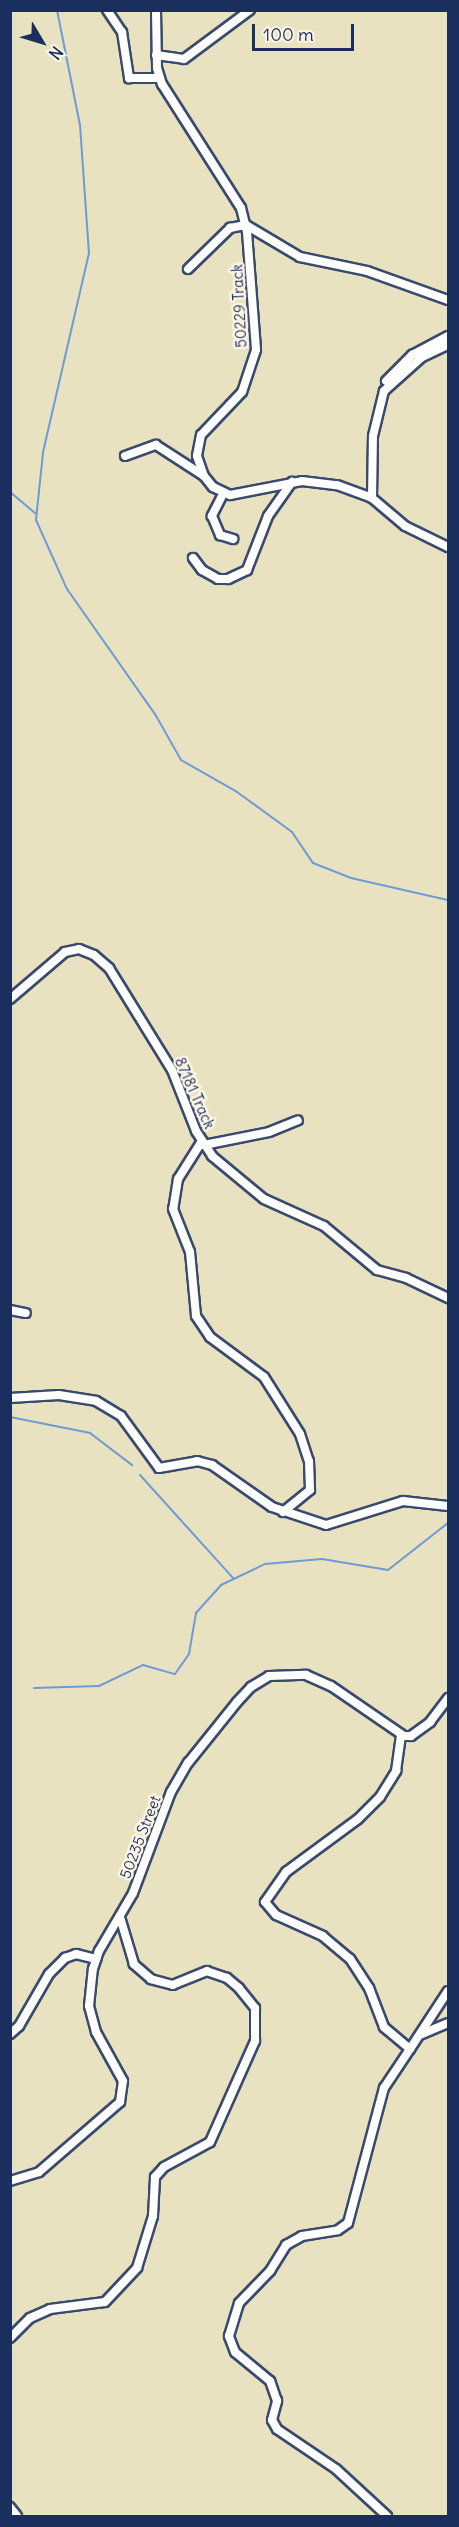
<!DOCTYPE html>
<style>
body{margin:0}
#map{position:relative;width:459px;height:2527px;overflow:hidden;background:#e9e2c1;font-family:Delius,sans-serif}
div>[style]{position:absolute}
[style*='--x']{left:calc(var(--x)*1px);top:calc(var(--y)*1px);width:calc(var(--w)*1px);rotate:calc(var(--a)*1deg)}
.stream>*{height:2px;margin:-1px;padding:0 1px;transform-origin:1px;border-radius:1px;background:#6d9bd5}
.roads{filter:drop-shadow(2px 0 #3a4a6d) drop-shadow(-2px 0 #3a4a6d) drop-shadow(0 2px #3a4a6d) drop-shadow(0 -2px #3a4a6d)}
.minor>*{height:8px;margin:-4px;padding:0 4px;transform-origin:4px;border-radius:4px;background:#fff}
span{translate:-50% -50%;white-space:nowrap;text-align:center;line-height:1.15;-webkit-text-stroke:5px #fcf5e5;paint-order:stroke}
.street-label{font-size:15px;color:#1b2f5e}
.frame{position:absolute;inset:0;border:12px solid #1b2f5e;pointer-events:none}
.north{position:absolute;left:12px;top:12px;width:60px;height:60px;-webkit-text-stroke:4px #fcf5e5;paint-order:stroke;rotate:128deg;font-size:16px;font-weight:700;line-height:24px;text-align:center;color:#1b2f5e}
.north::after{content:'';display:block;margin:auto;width:21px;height:27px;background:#1b2f5e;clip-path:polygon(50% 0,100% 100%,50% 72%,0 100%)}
.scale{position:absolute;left:252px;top:24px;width:102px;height:27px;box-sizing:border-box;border:3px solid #1b2f5e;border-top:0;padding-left:8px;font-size:18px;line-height:21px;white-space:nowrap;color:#1b2f5e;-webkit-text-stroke:4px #fcf5e5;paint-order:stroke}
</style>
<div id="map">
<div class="stream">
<div style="--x:57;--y:10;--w:117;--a:78.7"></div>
<div style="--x:80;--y:125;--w:128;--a:86"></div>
<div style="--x:89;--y:253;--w:205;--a:103"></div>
<div style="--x:43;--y:453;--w:67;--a:96"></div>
<div style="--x:36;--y:520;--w:76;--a:65.8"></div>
<div style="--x:67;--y:589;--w:153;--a:54.9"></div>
<div style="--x:155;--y:714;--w:53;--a:60.5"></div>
<div style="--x:181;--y:760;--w:64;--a:29.7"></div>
<div style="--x:237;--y:792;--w:68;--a:36"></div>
<div style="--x:292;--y:832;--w:37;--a:56"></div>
<div style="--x:313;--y:863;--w:41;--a:21.5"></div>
<div style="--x:351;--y:878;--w:99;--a:12.8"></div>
<div style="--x:10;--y:492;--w:33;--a:40"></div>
<div style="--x:10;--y:1417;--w:82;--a:11.3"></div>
<div style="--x:90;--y:1433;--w:53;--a:37.3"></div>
<div style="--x:140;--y:1475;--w:140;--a:47.9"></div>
<div style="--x:34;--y:1688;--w:65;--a:-1.8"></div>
<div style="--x:99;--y:1686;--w:49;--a:-25.5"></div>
<div style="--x:143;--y:1665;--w:33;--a:16"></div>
<div style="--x:175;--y:1674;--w:24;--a:-55"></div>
<div style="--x:189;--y:1654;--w:42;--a:-80.3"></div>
<div style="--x:196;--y:1613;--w:38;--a:-48"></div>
<div style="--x:221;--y:1585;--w:49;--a:-25.5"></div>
<div style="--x:265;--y:1564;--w:57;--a:-5"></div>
<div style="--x:322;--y:1559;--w:67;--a:9.5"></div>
<div style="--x:388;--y:1570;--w:76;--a:-38.1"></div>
</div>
<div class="roads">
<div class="minor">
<div style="--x:107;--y:10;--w:27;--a:56"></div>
<div style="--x:122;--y:32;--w:47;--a:81.3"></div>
<div style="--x:129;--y:78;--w:30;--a:0"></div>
<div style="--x:156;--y:10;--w:58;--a:89"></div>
<div style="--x:157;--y:68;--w:17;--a:73"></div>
<div style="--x:162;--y:84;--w:147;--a:57.5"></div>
<div style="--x:241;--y:208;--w:25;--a:76"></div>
<div style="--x:247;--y:232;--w:118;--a:85.6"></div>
<div style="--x:256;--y:350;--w:44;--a:108.4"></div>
<div style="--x:242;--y:392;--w:59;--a:133.6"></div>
<div style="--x:201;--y:435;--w:21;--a:101"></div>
<div style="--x:197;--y:456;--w:21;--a:71"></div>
<div style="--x:204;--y:476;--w:14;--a:51"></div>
<div style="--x:213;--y:487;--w:19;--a:25"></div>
<div style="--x:230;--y:495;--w:73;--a:-11"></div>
<div style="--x:302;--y:481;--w:35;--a:7"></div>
<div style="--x:337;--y:485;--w:37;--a:20"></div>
<div style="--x:372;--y:498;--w:43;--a:40.3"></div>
<div style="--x:405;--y:526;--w:48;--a:26"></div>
<div style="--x:156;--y:55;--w:28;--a:8"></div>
<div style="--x:184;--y:59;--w:82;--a:-36.6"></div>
<div style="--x:188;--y:269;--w:59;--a:-44.3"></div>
<div style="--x:230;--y:228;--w:16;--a:-11"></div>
<div style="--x:246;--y:225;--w:63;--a:30.7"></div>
<div style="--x:300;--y:257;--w:68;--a:11.8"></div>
<div style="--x:367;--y:271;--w:86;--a:19.7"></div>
<div style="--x:386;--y:381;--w:37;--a:-45"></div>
<div style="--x:412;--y:355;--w:41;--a:-27.8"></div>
<div style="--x:125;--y:456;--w:33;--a:-20"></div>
<div style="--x:156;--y:445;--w:57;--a:32.9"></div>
<div style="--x:223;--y:494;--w:25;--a:117"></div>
<div style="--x:212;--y:516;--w:21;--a:67"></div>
<div style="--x:220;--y:535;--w:14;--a:17"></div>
<div style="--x:372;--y:498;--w:62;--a:-89.1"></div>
<div style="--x:373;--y:436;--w:46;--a:-76.3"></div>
<div style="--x:384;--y:391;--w:51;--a:-41.8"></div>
<div style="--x:422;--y:357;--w:29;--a:-25"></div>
<div style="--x:193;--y:558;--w:15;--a:53"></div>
<div style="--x:202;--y:570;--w:18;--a:29"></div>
<div style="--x:218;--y:579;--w:10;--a:0"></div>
<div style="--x:228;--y:579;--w:21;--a:-25"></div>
<div style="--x:247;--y:570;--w:58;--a:-68.7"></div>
<div style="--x:268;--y:516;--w:42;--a:-54.8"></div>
<div style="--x:10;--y:999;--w:72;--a:-40.5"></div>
<div style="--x:65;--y:952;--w:14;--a:-12"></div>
<div style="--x:79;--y:949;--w:16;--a:22"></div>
<div style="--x:94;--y:955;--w:20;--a:41"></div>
<div style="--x:109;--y:968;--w:120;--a:58.3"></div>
<div style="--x:172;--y:1070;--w:66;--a:68.5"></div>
<div style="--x:196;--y:1131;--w:30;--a:57"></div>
<div style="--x:212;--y:1156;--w:67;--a:39.6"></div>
<div style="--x:264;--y:1199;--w:66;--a:24.2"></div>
<div style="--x:324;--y:1226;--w:69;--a:39.7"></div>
<div style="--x:377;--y:1270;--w:30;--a:15"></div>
<div style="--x:406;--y:1278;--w:47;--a:25.5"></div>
<div style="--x:202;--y:1141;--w:45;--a:122.3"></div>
<div style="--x:178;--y:1179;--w:30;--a:99"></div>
<div style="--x:173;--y:1209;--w:46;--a:68.4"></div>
<div style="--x:190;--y:1252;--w:64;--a:84.6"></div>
<div style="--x:196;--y:1316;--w:25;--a:56"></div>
<div style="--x:210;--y:1337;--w:67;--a:36.5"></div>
<div style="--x:264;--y:1377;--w:67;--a:57.7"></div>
<div style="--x:300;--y:1434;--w:28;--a:72"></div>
<div style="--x:309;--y:1461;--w:29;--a:88"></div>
<div style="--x:310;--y:1490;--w:35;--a:141"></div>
<div style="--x:204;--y:1145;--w:66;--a:-11.3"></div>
<div style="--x:269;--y:1132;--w:31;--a:-22"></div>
<div style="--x:10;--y:1310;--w:16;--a:11"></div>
<div style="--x:10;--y:1398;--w:49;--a:-3.5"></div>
<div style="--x:59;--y:1395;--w:37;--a:9"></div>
<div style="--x:96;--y:1401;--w:29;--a:31"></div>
<div style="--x:121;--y:1416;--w:64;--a:53.8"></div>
<div style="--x:159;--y:1468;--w:39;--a:-10"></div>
<div style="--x:197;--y:1461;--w:16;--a:15"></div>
<div style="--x:212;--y:1465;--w:73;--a:35"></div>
<div style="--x:272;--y:1507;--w:57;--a:18.4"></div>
<div style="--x:326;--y:1525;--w:81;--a:-17.3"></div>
<div style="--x:403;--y:1501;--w:45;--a:6.3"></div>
<div style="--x:10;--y:2034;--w:12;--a:-42"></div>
<div style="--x:19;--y:2026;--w:60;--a:-60"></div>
<div style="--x:49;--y:1974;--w:23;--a:-45"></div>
<div style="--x:65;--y:1958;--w:12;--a:-20"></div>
<div style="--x:76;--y:1954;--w:21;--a:14"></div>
<div style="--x:422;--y:2034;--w:28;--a:-23"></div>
<div style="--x:410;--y:2049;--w:69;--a:-56.8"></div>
<div style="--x:10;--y:2181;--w:30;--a:-17"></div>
<div style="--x:39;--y:2172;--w:107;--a:-40.8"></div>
<div style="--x:120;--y:2102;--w:21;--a:-82"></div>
<div style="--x:123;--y:2081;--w:56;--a:-118.9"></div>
<div style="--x:96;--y:2032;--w:27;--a:-105"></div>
<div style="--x:89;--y:2006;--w:37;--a:-84"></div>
<div style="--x:93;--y:1969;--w:19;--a:-72"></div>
<div style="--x:99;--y:1951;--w:67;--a:-59.6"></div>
<div style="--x:133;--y:1893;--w:108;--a:-69.4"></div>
<div style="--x:171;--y:1792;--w:34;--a:-60"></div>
<div style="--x:188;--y:1763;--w:78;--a:-51.2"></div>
<div style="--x:237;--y:1702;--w:21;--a:-47"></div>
<div style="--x:251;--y:1687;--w:21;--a:-31"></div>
<div style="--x:269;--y:1676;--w:37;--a:-2"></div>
<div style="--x:306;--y:1675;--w:27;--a:24"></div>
<div style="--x:331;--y:1686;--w:88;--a:34.4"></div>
<div style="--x:404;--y:1736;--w:7;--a:0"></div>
<div style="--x:411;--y:1736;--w:24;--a:-36"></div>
<div style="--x:430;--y:1722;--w:30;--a:-53"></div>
<div style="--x:10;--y:2338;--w:28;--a:-45"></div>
<div style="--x:30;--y:2318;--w:22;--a:-24"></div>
<div style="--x:50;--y:2309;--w:55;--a:-7.3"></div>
<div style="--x:105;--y:2302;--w:47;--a:-46.7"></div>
<div style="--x:137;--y:2268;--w:54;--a:-72.9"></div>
<div style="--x:153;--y:2216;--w:39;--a:-87"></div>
<div style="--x:155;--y:2177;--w:13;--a:-48"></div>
<div style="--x:164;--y:2167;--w:52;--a:-28.5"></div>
<div style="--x:210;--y:2142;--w:111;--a:-66"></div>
<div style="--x:255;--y:2041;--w:33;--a:-90"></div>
<div style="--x:255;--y:2008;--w:26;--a:-129"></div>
<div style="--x:239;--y:1988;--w:16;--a:-140"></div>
<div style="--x:227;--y:1978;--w:21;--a:-161"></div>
<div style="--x:207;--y:1971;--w:37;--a:158"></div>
<div style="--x:173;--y:1985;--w:23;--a:-165"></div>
<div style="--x:151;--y:1979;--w:23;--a:-139"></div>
<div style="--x:134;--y:1964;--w:49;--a:-106.6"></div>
<div style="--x:10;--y:2507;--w:11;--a:52"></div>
<div style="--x:387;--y:2516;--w:69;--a:-137.3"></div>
<div style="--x:336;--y:2469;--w:71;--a:-145.9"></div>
<div style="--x:277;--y:2429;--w:10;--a:-119"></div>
<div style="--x:272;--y:2420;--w:20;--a:-75"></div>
<div style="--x:277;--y:2401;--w:21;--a:-109"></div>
<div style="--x:270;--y:2381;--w:45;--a:-140.4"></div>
<div style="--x:235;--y:2352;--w:17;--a:-111"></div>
<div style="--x:229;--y:2336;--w:34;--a:-73"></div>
<div style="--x:239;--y:2303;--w:45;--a:-45.9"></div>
<div style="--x:270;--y:2271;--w:31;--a:-58"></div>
<div style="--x:286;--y:2245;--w:18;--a:-29"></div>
<div style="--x:302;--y:2236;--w:36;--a:-9"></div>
<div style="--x:338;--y:2230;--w:12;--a:-35"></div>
<div style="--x:348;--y:2223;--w:140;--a:-75.1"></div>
<div style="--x:384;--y:2088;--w:47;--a:-56.3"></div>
<div style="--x:410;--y:2049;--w:34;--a:-140"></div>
<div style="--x:384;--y:2027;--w:42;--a:-111"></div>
<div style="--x:369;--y:1988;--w:35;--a:-123"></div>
<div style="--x:350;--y:1959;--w:35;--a:-140"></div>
<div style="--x:323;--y:1936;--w:51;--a:-155.9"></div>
<div style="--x:276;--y:1915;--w:17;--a:-130"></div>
<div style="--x:265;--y:1902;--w:37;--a:-55"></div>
<div style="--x:286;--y:1872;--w:89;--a:-36.4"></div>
<div style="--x:358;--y:1819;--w:31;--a:-45"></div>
<div style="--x:380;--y:1797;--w:31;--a:-58"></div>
<div style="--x:396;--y:1771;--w:36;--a:-82"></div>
</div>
</div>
<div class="street-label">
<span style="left:239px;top:306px;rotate:-93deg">50229 Track</span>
<span style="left:195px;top:1093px;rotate:66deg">87181 Track</span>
<span style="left:140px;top:1837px;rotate:-69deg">50235 Street</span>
</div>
<div class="frame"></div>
<div class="north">N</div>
<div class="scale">100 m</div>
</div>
